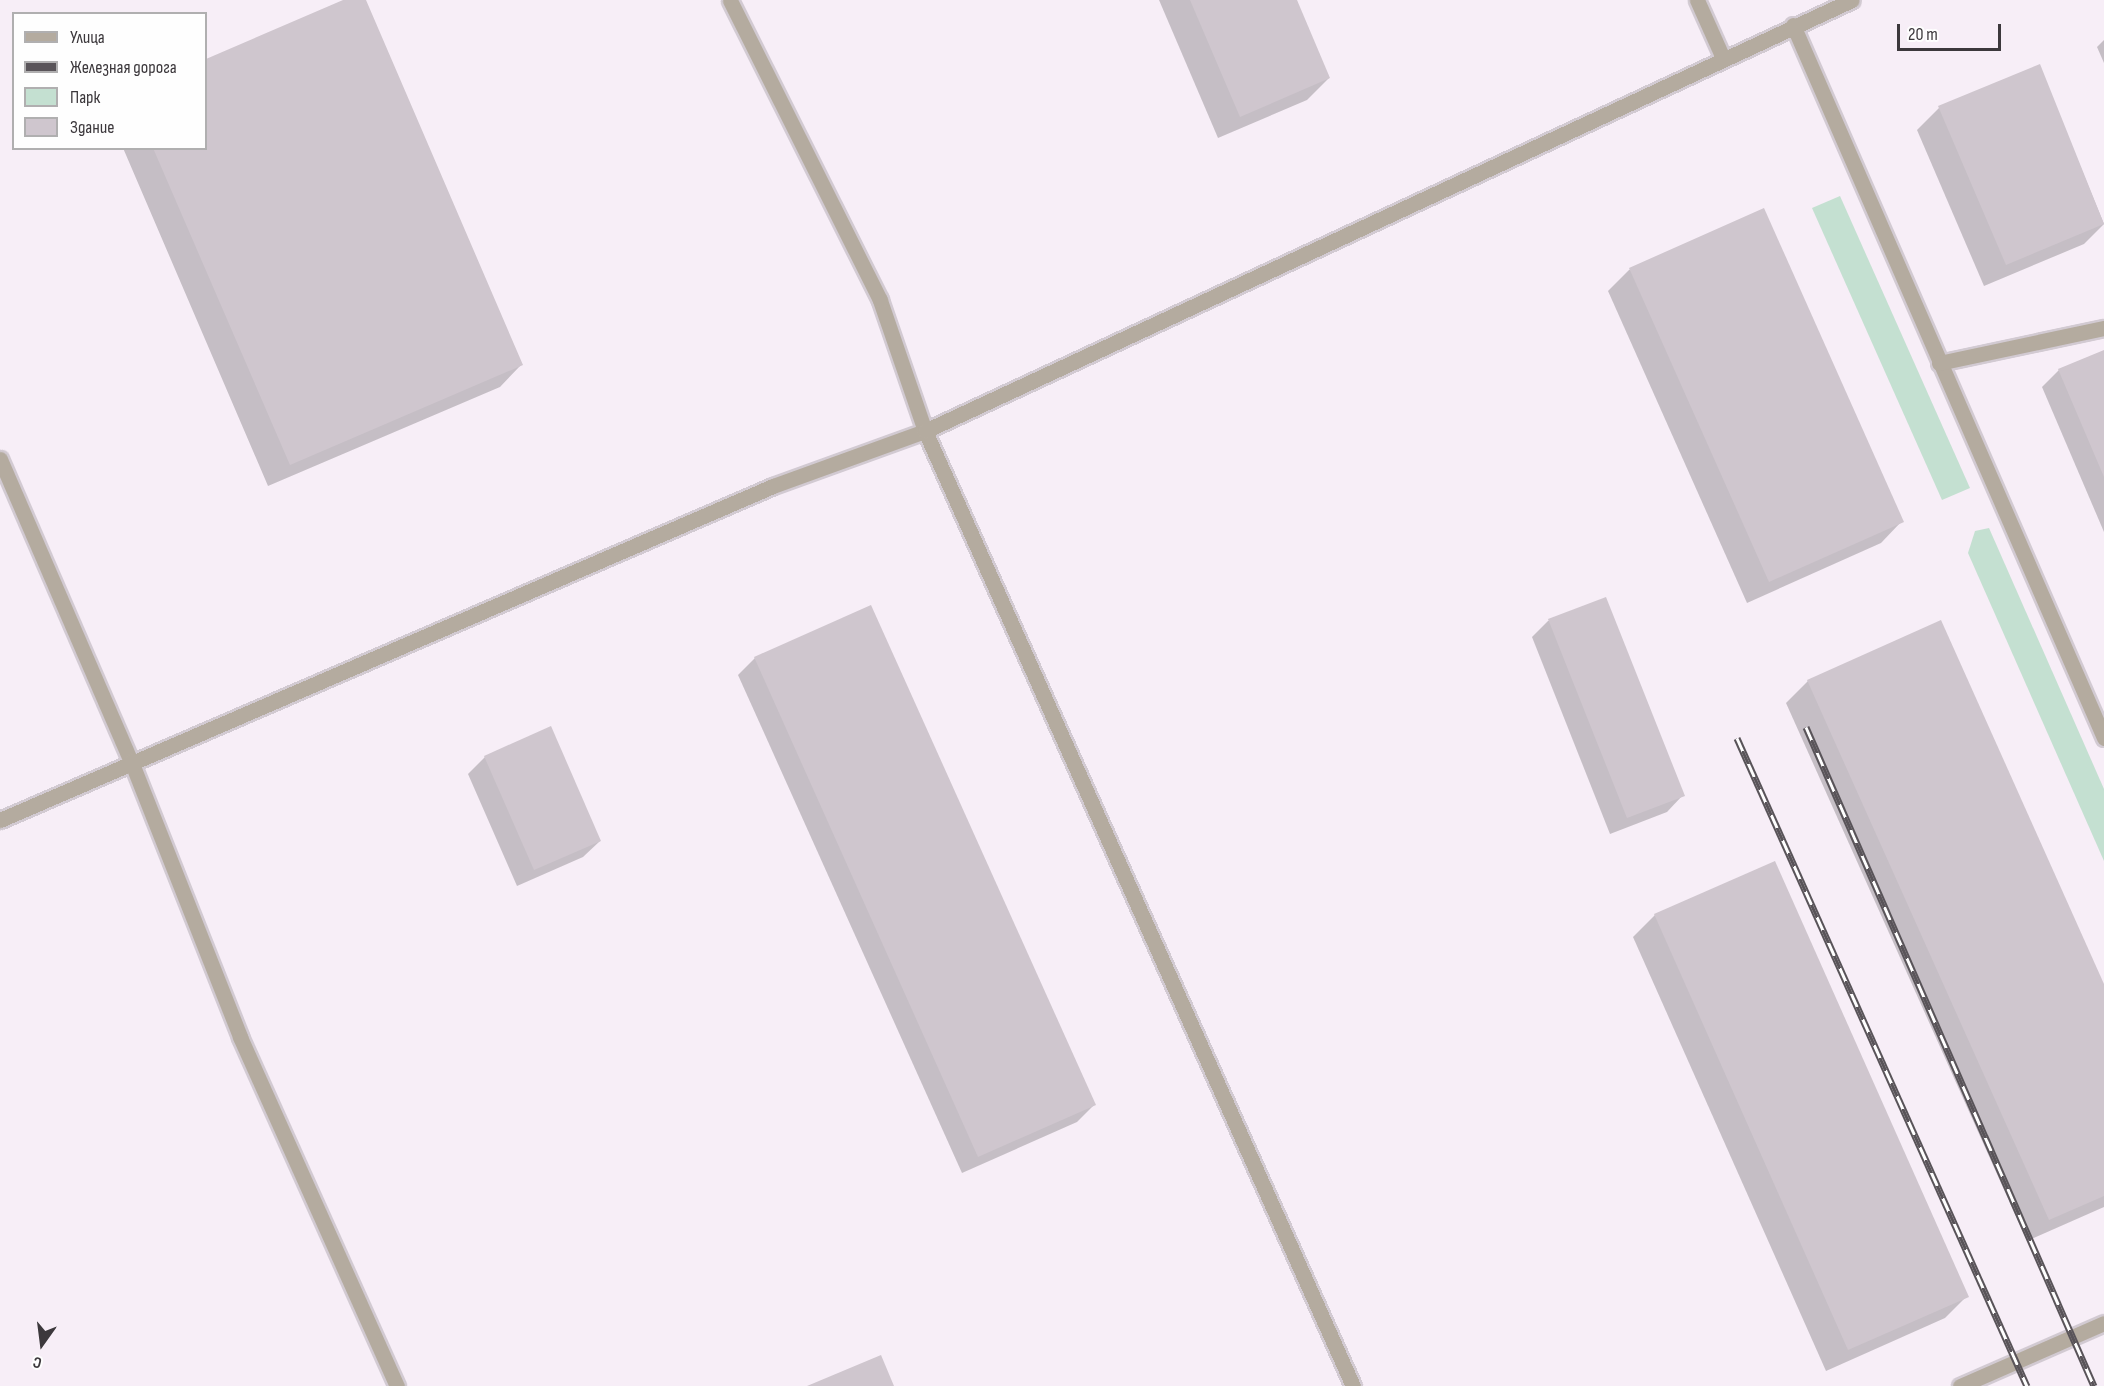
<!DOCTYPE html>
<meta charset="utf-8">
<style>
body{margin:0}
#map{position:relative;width:2104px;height:1386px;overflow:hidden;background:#f7eef7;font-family:"Sofia Sans Condensed",sans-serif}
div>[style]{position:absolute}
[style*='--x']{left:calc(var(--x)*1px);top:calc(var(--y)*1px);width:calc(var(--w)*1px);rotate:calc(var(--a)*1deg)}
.green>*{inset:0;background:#c4e0d1}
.shadow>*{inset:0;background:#0003}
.building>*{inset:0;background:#cfc6ce}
.roads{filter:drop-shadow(2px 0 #d2cad2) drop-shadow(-2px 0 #d2cad2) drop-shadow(0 2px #d2cad2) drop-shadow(0 -2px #d2cad2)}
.minor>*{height:15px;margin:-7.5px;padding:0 7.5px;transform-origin:7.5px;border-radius:7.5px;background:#b4ab9f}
.rail>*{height:7px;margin-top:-3.5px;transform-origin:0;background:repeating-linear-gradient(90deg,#fefefe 0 14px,#595459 0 28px);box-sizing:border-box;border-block:2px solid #595459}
span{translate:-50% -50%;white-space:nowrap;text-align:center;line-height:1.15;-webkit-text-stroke:5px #fefefe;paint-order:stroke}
.legend{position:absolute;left:12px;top:12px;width:195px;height:138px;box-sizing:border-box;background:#fefefe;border:2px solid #b0afb0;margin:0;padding:8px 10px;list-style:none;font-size:18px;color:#3c383c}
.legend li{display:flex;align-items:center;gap:12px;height:30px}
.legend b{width:30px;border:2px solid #b0afb0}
.north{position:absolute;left:12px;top:1314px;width:60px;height:60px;-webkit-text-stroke:4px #fefefe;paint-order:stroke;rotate:194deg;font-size:16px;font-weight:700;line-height:24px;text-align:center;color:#3c383c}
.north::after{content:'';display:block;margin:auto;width:21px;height:27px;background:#3c383c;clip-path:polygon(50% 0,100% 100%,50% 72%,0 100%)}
.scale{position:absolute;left:1897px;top:24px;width:104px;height:27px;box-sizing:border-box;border:3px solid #3c383c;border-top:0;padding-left:8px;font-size:18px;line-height:21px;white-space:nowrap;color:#3c383c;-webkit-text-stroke:4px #fefefe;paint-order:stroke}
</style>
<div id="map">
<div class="green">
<div style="clip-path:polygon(1840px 196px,1970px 488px,1942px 500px,1812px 208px)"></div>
<div style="clip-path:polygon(1989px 528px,2104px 789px,2104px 861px,1968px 553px,1975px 531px)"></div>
</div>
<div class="shadow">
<div style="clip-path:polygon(347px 0,364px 0,521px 365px,500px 387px,268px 486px,123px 148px,206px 148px,206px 61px)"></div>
<div style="clip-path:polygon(1159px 0,1295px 0,1329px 78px,1307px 100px,1218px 138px)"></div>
<div style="clip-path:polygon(2104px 40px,2104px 63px,2097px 47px)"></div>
<div style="clip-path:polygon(2039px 66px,2104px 224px,2084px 244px,1984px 286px,1917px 130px,1939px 108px)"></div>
<div style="clip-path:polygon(1763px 210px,1902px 521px,1881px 543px,1747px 603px,1608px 291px,1629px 270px)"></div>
<div style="clip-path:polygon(2104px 351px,2104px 532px,2042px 387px,2059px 370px)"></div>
<div style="clip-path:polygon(1605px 599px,1683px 795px,1667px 812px,1610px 834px,1532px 637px,1548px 621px)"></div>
<div style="clip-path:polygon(755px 658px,1094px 1105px,1077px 1122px,962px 1173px,738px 675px)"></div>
<div style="clip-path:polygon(1808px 681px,2104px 988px,2104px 1207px,2027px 1241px,1786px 703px)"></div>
<div style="clip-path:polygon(485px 757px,600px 841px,583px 857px,517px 886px,468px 774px)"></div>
<div style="clip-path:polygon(1655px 915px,1967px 1296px,1945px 1318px,1826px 1371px,1633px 937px)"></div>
</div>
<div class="building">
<div style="clip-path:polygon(343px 0,366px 0,523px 365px,290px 465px,153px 148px,206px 148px,206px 59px)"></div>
<div style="clip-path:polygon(1190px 0,1297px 0,1330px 78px,1240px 117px)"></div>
<div style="clip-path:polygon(2040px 64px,2104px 224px,2006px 265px,1938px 106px)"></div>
<div style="clip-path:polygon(1764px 208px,1904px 522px,1769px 582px,1629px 268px)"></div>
<div style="clip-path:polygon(2104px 350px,2104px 477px,2058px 369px)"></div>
<div style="clip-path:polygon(1606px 597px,1685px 796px,1627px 818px,1548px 619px)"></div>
<div style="clip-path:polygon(871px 605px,1096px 1105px,978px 1157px,754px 657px)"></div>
<div style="clip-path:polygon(1941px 620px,2104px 984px,2104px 1196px,2049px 1220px,1807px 680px)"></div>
<div style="clip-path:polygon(551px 726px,601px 841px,534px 870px,484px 756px)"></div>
<div style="clip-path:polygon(1775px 861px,1969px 1297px,1848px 1350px,1654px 914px)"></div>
<div style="clip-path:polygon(881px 1355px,894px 1386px,807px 1386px)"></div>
</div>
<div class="roads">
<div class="minor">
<div style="--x:1697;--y:0;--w:61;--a:65.9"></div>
<div style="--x:1793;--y:25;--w:778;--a:66.43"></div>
<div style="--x:1939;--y:363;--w:169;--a:-12"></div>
<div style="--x:0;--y:459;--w:329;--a:66.6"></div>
<div style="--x:131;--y:761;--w:297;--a:68.4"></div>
<div style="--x:240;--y:1037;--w:383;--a:65.8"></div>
<div style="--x:0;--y:820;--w:842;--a:-23.37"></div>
<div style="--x:773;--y:486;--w:162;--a:-19.9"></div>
<div style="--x:925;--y:431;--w:139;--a:-109"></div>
<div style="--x:880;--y:300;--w:335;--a:-116.6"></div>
<div style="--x:1353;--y:1386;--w:1047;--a:-114.14"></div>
<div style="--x:925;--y:431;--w:1022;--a:-24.94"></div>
<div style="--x:1960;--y:1386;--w:157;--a:-23.6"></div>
</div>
</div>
<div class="rail">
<div style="--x:1806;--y:727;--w:719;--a:66.39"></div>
<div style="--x:1737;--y:738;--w:710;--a:65.89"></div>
</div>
<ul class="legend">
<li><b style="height:8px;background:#b4ab9f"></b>Улица</li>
<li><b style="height:8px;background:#595459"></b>Железная дорога</li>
<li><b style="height:16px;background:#c4e0d1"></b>Парк</li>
<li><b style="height:16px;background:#cfc6ce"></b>Здание</li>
</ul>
<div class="north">С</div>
<div class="scale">20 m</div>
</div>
